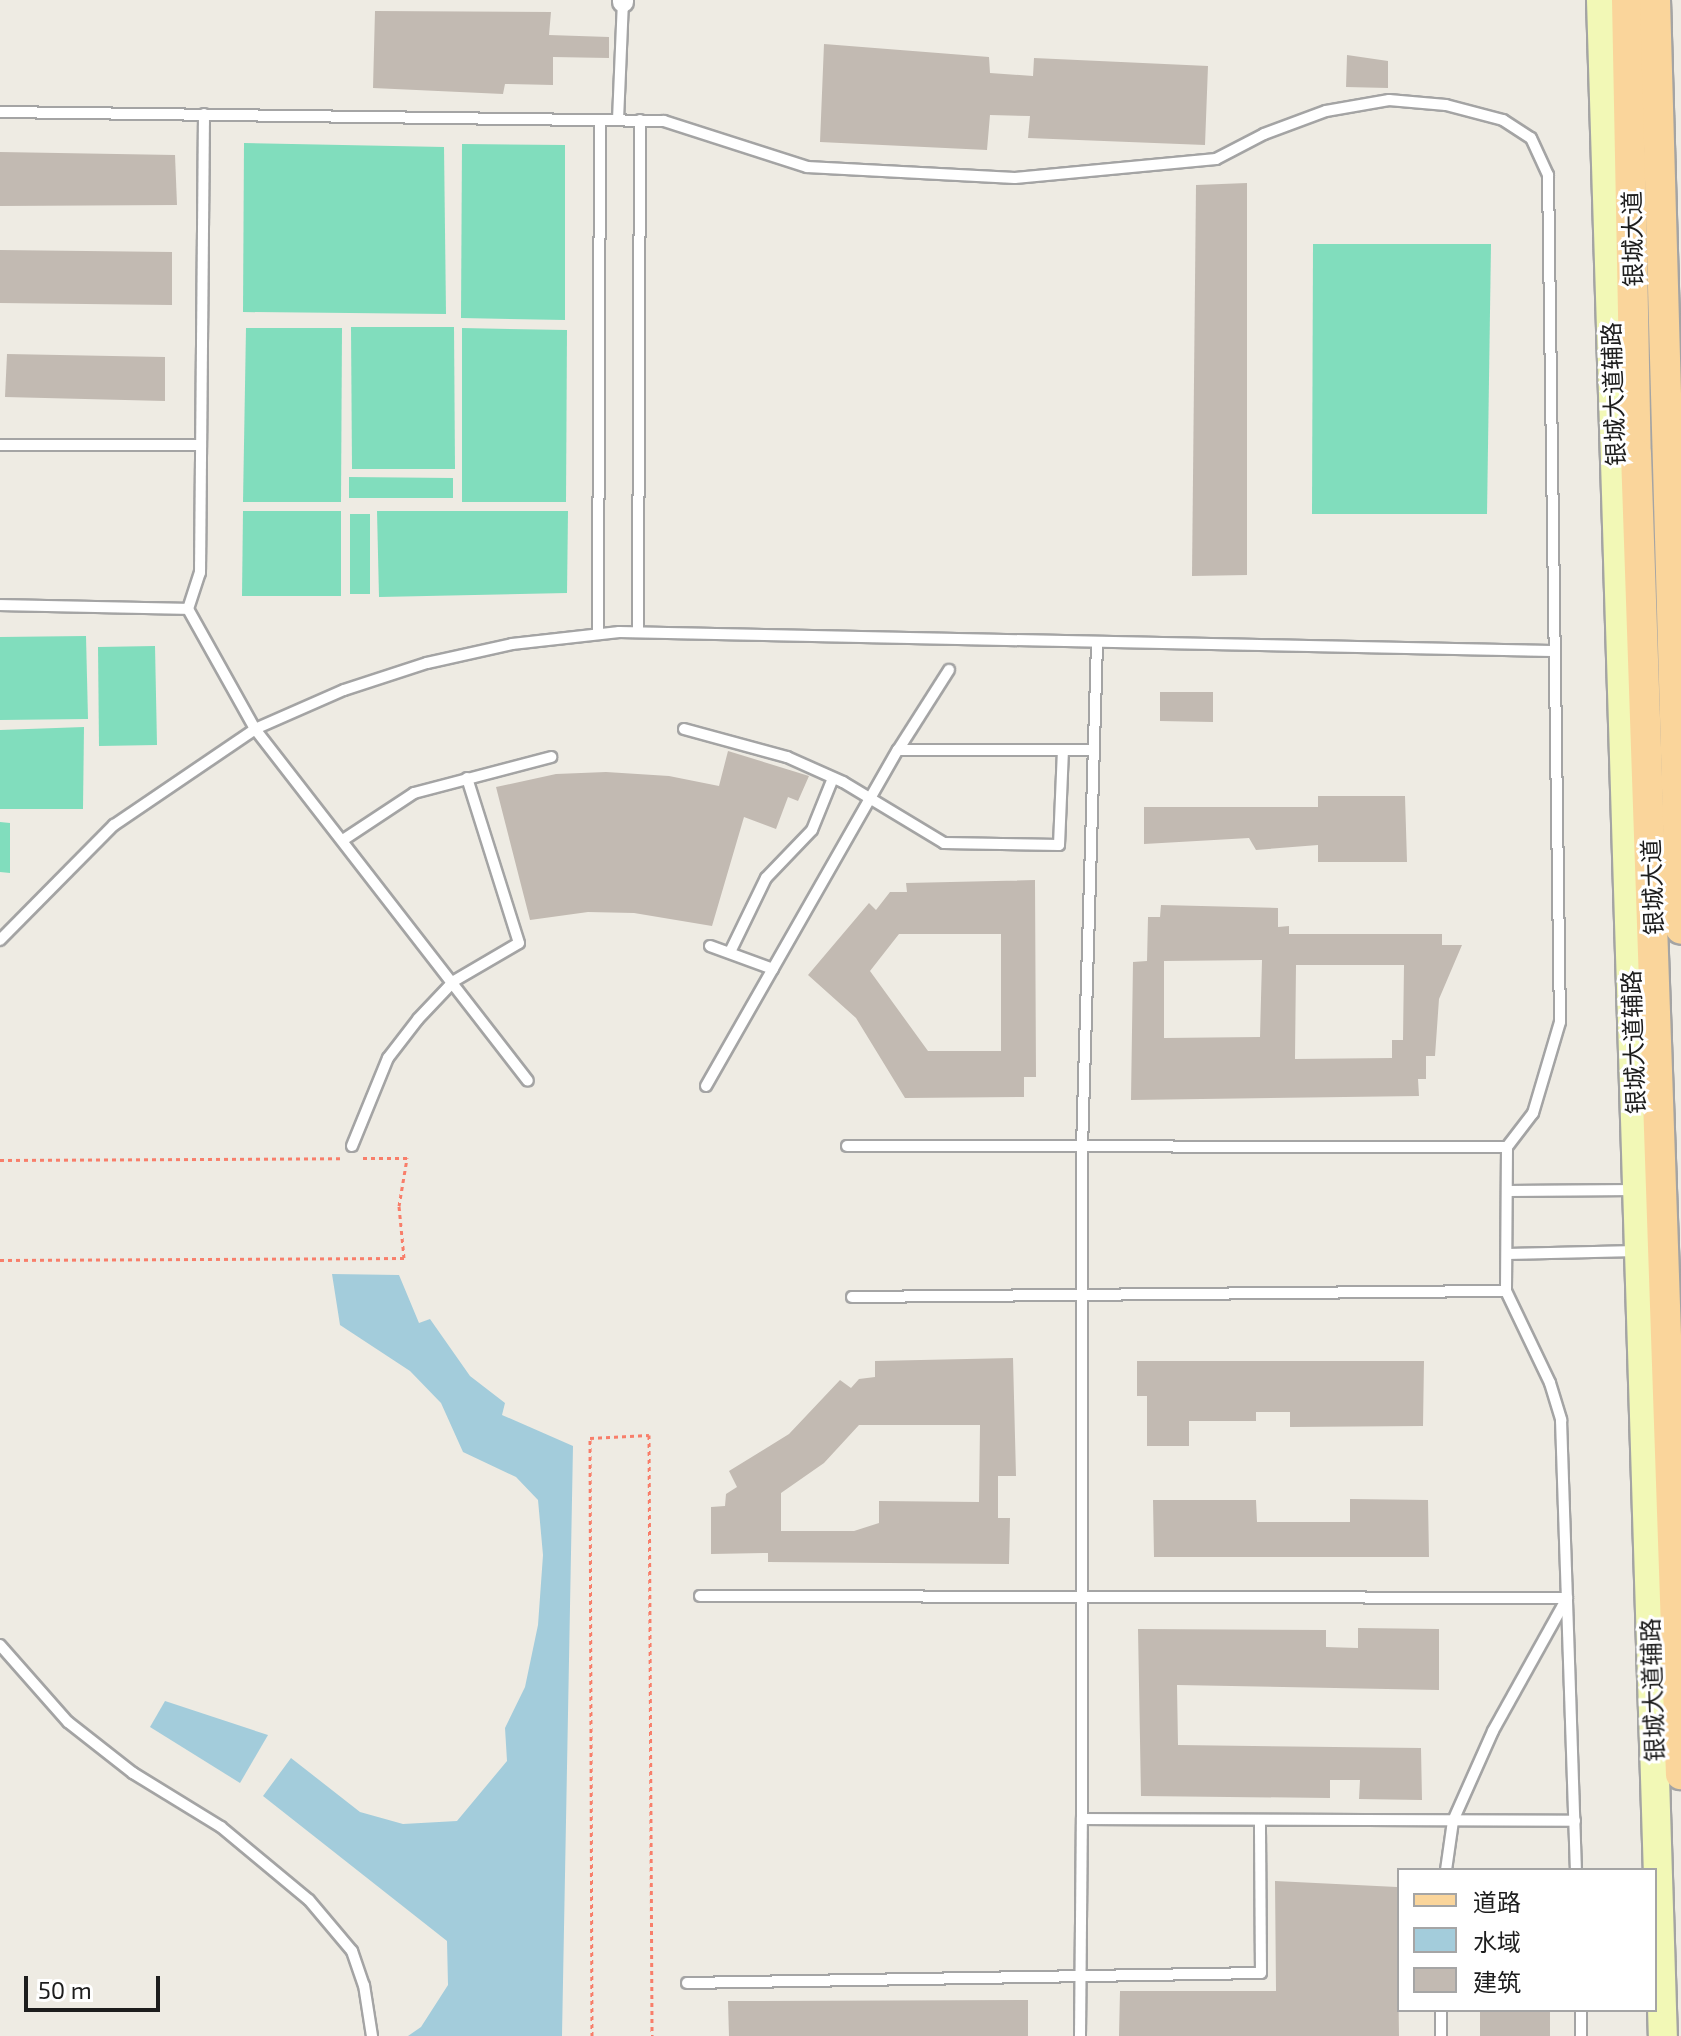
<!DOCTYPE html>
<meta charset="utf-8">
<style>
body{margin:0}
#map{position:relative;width:1681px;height:2036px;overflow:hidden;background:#eeebe3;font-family:"Exo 2","Noto Sans SC",sans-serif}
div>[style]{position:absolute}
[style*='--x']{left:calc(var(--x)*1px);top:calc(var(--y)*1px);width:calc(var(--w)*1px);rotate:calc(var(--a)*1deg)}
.pitch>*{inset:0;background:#81ddbd}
.water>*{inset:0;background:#a3ccdb}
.building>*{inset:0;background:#c2bab2}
.path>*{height:3px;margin-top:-1.5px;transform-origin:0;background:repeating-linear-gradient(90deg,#f87e6a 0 4px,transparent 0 8px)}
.roads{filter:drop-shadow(2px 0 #a4a4a4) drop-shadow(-2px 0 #a4a4a4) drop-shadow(0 2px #a4a4a4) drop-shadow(0 -2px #a4a4a4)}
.lane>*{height:10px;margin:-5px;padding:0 5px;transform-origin:5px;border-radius:5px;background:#fff}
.street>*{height:20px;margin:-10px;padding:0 10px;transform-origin:10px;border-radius:10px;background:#fff}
.secondary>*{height:28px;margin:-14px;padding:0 14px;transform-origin:14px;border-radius:14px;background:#f2f8b6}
.primary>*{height:30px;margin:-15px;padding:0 15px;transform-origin:15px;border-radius:15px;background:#fad59b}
span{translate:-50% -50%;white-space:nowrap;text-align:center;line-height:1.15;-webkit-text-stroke:6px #fff;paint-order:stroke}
.street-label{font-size:24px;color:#1d1d1d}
.legend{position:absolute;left:1397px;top:1868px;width:260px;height:144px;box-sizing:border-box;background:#fff;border:2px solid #a5a5a5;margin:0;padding:10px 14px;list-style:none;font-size:24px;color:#1d1d1d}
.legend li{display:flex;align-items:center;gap:16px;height:40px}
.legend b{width:40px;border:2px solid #a5a5a5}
.scale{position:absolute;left:24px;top:1976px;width:136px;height:36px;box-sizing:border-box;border:4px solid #1d1d1d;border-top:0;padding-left:10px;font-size:24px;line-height:28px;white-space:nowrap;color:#1d1d1d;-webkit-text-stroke:6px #fff;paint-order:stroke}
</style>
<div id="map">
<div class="pitch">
<div style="clip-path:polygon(244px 143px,444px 147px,446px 314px,243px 312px)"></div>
<div style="clip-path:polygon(462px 144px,565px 145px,565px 320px,461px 318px)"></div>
<div style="clip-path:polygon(1313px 244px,1491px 244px,1487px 514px,1312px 514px)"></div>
<div style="clip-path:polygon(351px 327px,454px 327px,455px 469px,352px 469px)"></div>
<div style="clip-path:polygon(246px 328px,342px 328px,341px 502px,243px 502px)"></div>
<div style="clip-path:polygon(462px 328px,567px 330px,566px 502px,462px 502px)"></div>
<div style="clip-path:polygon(349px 477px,453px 478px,453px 498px,349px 498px)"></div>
<div style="clip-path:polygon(243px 511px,341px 511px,341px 596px,242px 596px)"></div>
<div style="clip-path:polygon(377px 511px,568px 511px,567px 593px,379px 597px)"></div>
<div style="clip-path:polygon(350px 514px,370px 514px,370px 594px,350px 594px)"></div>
<div style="clip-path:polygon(86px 636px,88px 719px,0 720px,0 637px)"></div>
<div style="clip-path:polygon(155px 646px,157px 745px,99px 746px,98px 647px)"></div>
<div style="clip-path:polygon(84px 727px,83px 809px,0 809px,0 730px)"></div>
<div style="clip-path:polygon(0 822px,10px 823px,10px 873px,0 872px)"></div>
</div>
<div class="water">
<div style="clip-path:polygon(332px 1274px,399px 1275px,419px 1323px,430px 1319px,470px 1376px,505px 1403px,502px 1415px,573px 1446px,562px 2036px,408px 2036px,421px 2027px,448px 1985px,447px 1941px,263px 1796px,291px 1758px,360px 1812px,403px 1824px,457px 1821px,507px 1761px,505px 1728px,525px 1687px,538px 1625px,543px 1555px,538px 1500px,516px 1477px,463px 1452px,441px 1403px,410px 1371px,340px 1325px)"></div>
<div style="clip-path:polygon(165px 1701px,268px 1735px,240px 1783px,150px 1727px)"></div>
</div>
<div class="building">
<div style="clip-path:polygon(375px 11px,551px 12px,549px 35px,609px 37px,609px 58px,553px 57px,553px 85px,505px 84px,503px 94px,373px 88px)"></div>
<div style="clip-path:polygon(824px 44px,989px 57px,990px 73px,1033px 76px,1034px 58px,1208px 66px,1205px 145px,1028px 138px,1030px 116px,990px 115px,987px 150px,820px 142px)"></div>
<div style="clip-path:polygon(1347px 55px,1388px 61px,1388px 88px,1346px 87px)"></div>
<div style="clip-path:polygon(0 152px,175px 155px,177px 205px,0 206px)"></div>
<div style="clip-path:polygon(1247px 183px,1247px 575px,1192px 576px,1196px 185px)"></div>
<div style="clip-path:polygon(0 250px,172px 252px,172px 305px,0 303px)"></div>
<div style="clip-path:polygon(7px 354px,165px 357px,165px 401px,5px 397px)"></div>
<div style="clip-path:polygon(1160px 692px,1213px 692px,1213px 722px,1160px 721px)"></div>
<div style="clip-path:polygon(728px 751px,809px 776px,798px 801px,788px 797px,776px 829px,744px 817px,712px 926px,634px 913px,588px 912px,530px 920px,496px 787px,556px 774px,606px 772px,669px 776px,719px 786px)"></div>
<div style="clip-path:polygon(1318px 796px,1405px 796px,1407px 862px,1318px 862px,1318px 845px,1256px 850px,1249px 838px,1144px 844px,1144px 807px,1318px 807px)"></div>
<div style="clip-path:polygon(evenodd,1035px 880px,1036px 1077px,1024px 1077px,1024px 1097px,905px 1098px,856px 1018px,808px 975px,869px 903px,876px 910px,890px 892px,907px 892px,906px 883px,1035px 880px,899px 934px,1001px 934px,1001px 1051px,928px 1051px,870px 971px,899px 934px)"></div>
<div style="clip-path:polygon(evenodd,1161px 905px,1278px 908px,1278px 927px,1289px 926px,1289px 934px,1442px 934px,1442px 945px,1462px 945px,1439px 999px,1435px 1056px,1426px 1056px,1426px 1079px,1418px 1079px,1419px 1096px,1131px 1100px,1133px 962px,1147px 961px,1148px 917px,1160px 917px,1161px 905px,1262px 960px,1260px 1037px,1164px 1038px,1164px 961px,1262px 960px,1161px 905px,1296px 965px,1404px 965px,1403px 1040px,1392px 1040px,1392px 1058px,1295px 1059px,1296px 965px)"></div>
<div style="clip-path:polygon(evenodd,1013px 1358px,1016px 1476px,998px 1476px,998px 1518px,1010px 1518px,1009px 1564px,768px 1562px,768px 1553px,711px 1554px,711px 1507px,725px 1506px,726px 1494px,737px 1487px,729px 1471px,789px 1434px,840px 1380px,851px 1388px,859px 1379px,875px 1377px,875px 1361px,1013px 1358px,859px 1425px,980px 1425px,979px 1502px,879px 1501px,879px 1523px,854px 1531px,781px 1531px,781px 1493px,824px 1463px,859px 1425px)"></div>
<div style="clip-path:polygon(1137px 1361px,1424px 1361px,1423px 1426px,1290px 1427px,1290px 1412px,1256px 1412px,1256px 1421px,1189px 1421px,1189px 1446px,1147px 1446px,1147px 1396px,1137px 1396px)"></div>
<div style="clip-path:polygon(1350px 1499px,1428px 1500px,1429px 1557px,1154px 1557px,1153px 1500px,1256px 1500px,1257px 1522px,1350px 1522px)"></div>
<div style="clip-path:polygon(1358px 1628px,1439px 1629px,1439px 1690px,1177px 1685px,1178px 1745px,1421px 1748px,1422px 1800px,1359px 1799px,1360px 1780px,1330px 1780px,1330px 1798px,1141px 1796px,1138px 1629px,1326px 1630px,1326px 1647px,1358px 1648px)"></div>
<div style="clip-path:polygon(1275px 1881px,1397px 1887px,1399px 2036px,1119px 2036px,1120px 1991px,1276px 1991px)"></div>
<div style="clip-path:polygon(1028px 2000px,1028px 2036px,729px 2036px,728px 2001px)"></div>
<div style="clip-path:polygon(1480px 2010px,1550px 2010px,1550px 2036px,1480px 2036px)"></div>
</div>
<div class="path">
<div style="--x:0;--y:1160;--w:344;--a:-0.3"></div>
<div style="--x:0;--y:1260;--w:404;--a:-0.3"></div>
<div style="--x:404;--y:1258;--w:52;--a:-95.5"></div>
<div style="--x:399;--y:1206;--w:49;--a:-80.5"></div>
<div style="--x:407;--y:1158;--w:47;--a:180"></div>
<div style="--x:592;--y:2036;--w:598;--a:-90.19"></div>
<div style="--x:590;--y:1438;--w:59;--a:-2.9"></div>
<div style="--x:649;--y:1435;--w:601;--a:89.71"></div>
</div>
<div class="roads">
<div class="lane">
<div style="--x:0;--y:112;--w:664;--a:0.78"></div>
<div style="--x:664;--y:121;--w:150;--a:17.8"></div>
<div style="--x:807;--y:167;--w:208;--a:3"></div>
<div style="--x:1015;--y:178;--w:202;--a:-5.4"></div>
<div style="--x:1216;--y:159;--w:54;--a:-27.5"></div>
<div style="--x:1264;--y:134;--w:66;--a:-20.4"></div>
<div style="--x:1326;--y:111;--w:64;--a:-9.9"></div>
<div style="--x:1389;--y:100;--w:57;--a:5"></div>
<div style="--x:1446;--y:105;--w:59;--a:14.7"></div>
<div style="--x:1503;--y:120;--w:33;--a:33"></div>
<div style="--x:1531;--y:138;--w:41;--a:65.3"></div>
<div style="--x:1548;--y:175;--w:847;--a:89.19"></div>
<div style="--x:1560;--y:1022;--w:95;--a:106.5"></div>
<div style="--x:1533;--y:1113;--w:43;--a:127.4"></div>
<div style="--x:1507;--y:1147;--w:144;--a:90.4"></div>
<div style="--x:1506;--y:1291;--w:102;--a:64.4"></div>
<div style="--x:1550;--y:1383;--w:39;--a:73"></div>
<div style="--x:1561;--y:1420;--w:450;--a:88.1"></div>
<div style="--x:618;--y:120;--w:118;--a:-87.6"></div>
<div style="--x:0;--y:445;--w:201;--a:0"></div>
<div style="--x:0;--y:605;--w:188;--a:1.2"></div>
<div style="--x:188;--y:609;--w:137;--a:60.8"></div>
<div style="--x:255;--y:729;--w:445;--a:52.2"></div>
<div style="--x:188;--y:609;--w:38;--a:-72"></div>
<div style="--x:200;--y:573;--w:459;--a:-89.5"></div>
<div style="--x:638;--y:632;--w:512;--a:-89.78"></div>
<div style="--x:598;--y:634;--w:514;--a:-89.78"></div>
<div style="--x:684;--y:729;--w:107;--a:15.2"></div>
<div style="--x:787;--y:757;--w:61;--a:24.1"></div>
<div style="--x:843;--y:782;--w:118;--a:31.1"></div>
<div style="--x:944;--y:843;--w:115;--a:1"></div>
<div style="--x:1059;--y:845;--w:95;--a:-87.6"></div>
<div style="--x:898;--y:750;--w:95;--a:-57.5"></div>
<div style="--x:343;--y:840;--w:85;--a:-33.5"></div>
<div style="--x:414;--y:793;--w:142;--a:-14.7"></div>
<div style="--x:0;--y:940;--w:162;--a:-45.3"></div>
<div style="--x:114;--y:825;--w:171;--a:-34.2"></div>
<div style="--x:255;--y:729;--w:97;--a:-23.7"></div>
<div style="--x:344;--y:690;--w:87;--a:-18"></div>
<div style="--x:427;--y:663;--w:87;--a:-12.6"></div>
<div style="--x:512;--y:644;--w:108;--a:-6.4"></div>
<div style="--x:619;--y:632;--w:933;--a:1.17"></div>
<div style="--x:710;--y:946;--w:67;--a:20.1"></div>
<div style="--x:731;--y:950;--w:80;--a:-64.1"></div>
<div style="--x:766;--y:878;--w:66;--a:-46.2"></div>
<div style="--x:812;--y:830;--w:56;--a:-68"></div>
<div style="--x:706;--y:1086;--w:387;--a:-60.3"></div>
<div style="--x:898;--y:750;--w:196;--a:0"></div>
<div style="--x:352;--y:1146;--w:95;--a:-67.8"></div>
<div style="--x:388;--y:1058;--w:49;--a:-52.4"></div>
<div style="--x:418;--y:1019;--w:52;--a:-46.5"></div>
<div style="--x:454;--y:981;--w:75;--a:-30.3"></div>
<div style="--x:519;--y:943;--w:173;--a:-107.5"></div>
<div style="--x:847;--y:1146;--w:660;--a:0.09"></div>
<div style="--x:1507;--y:1191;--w:129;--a:-0.4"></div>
<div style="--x:1507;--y:1254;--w:130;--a:-1.3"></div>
<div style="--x:852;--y:1297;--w:654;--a:-0.53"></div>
<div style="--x:700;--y:1596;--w:867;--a:0.13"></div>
<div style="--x:1567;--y:1598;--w:152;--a:119.1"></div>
<div style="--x:1493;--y:1731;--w:98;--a:114"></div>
<div style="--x:1453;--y:1821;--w:49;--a:98.1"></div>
<div style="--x:0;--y:1645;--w:103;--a:48.6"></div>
<div style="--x:68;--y:1722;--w:83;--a:38.1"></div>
<div style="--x:133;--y:1773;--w:103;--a:31.5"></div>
<div style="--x:221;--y:1827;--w:114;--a:39.7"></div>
<div style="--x:309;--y:1900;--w:67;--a:49.9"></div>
<div style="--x:352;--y:1951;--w:36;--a:71"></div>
<div style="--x:364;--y:1985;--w:52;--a:81.1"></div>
<div style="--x:1082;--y:1819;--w:671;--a:-90"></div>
<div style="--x:1082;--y:1148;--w:506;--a:-88.3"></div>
<div style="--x:687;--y:1983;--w:574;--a:-1"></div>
<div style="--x:1261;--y:1973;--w:153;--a:-90.4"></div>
<div style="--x:1441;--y:2010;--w:26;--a:90"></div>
<div style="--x:1581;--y:2010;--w:26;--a:90"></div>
<div style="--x:1080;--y:2036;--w:217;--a:-89.5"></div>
<div style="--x:1082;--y:1819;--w:493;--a:0.2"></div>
</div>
<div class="street">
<div style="--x:623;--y:0;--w:2;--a:90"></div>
</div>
<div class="secondary">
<div style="--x:1601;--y:0;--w:2037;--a:88.26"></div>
</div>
<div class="primary">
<div style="--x:1627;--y:0;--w:454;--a:88.9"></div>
<div style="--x:1636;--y:454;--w:1321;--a:88.05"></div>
<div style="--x:1655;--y:0;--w:929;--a:88.4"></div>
</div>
</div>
<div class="street-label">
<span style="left:1632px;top:239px;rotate:-91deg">银城大道</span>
<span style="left:1613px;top:394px;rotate:-92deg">银城大道辅路</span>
<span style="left:1652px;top:887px;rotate:-92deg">银城大道</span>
<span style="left:1633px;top:1042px;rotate:-92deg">银城大道辅路</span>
<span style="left:1652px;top:1690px;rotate:-92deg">银城大道辅路</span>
</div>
<ul class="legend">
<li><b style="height:10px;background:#fad59b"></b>道路</li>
<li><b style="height:22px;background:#a3ccdb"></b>水域</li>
<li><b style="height:22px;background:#c2bab2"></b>建筑</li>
</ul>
<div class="scale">50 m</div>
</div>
